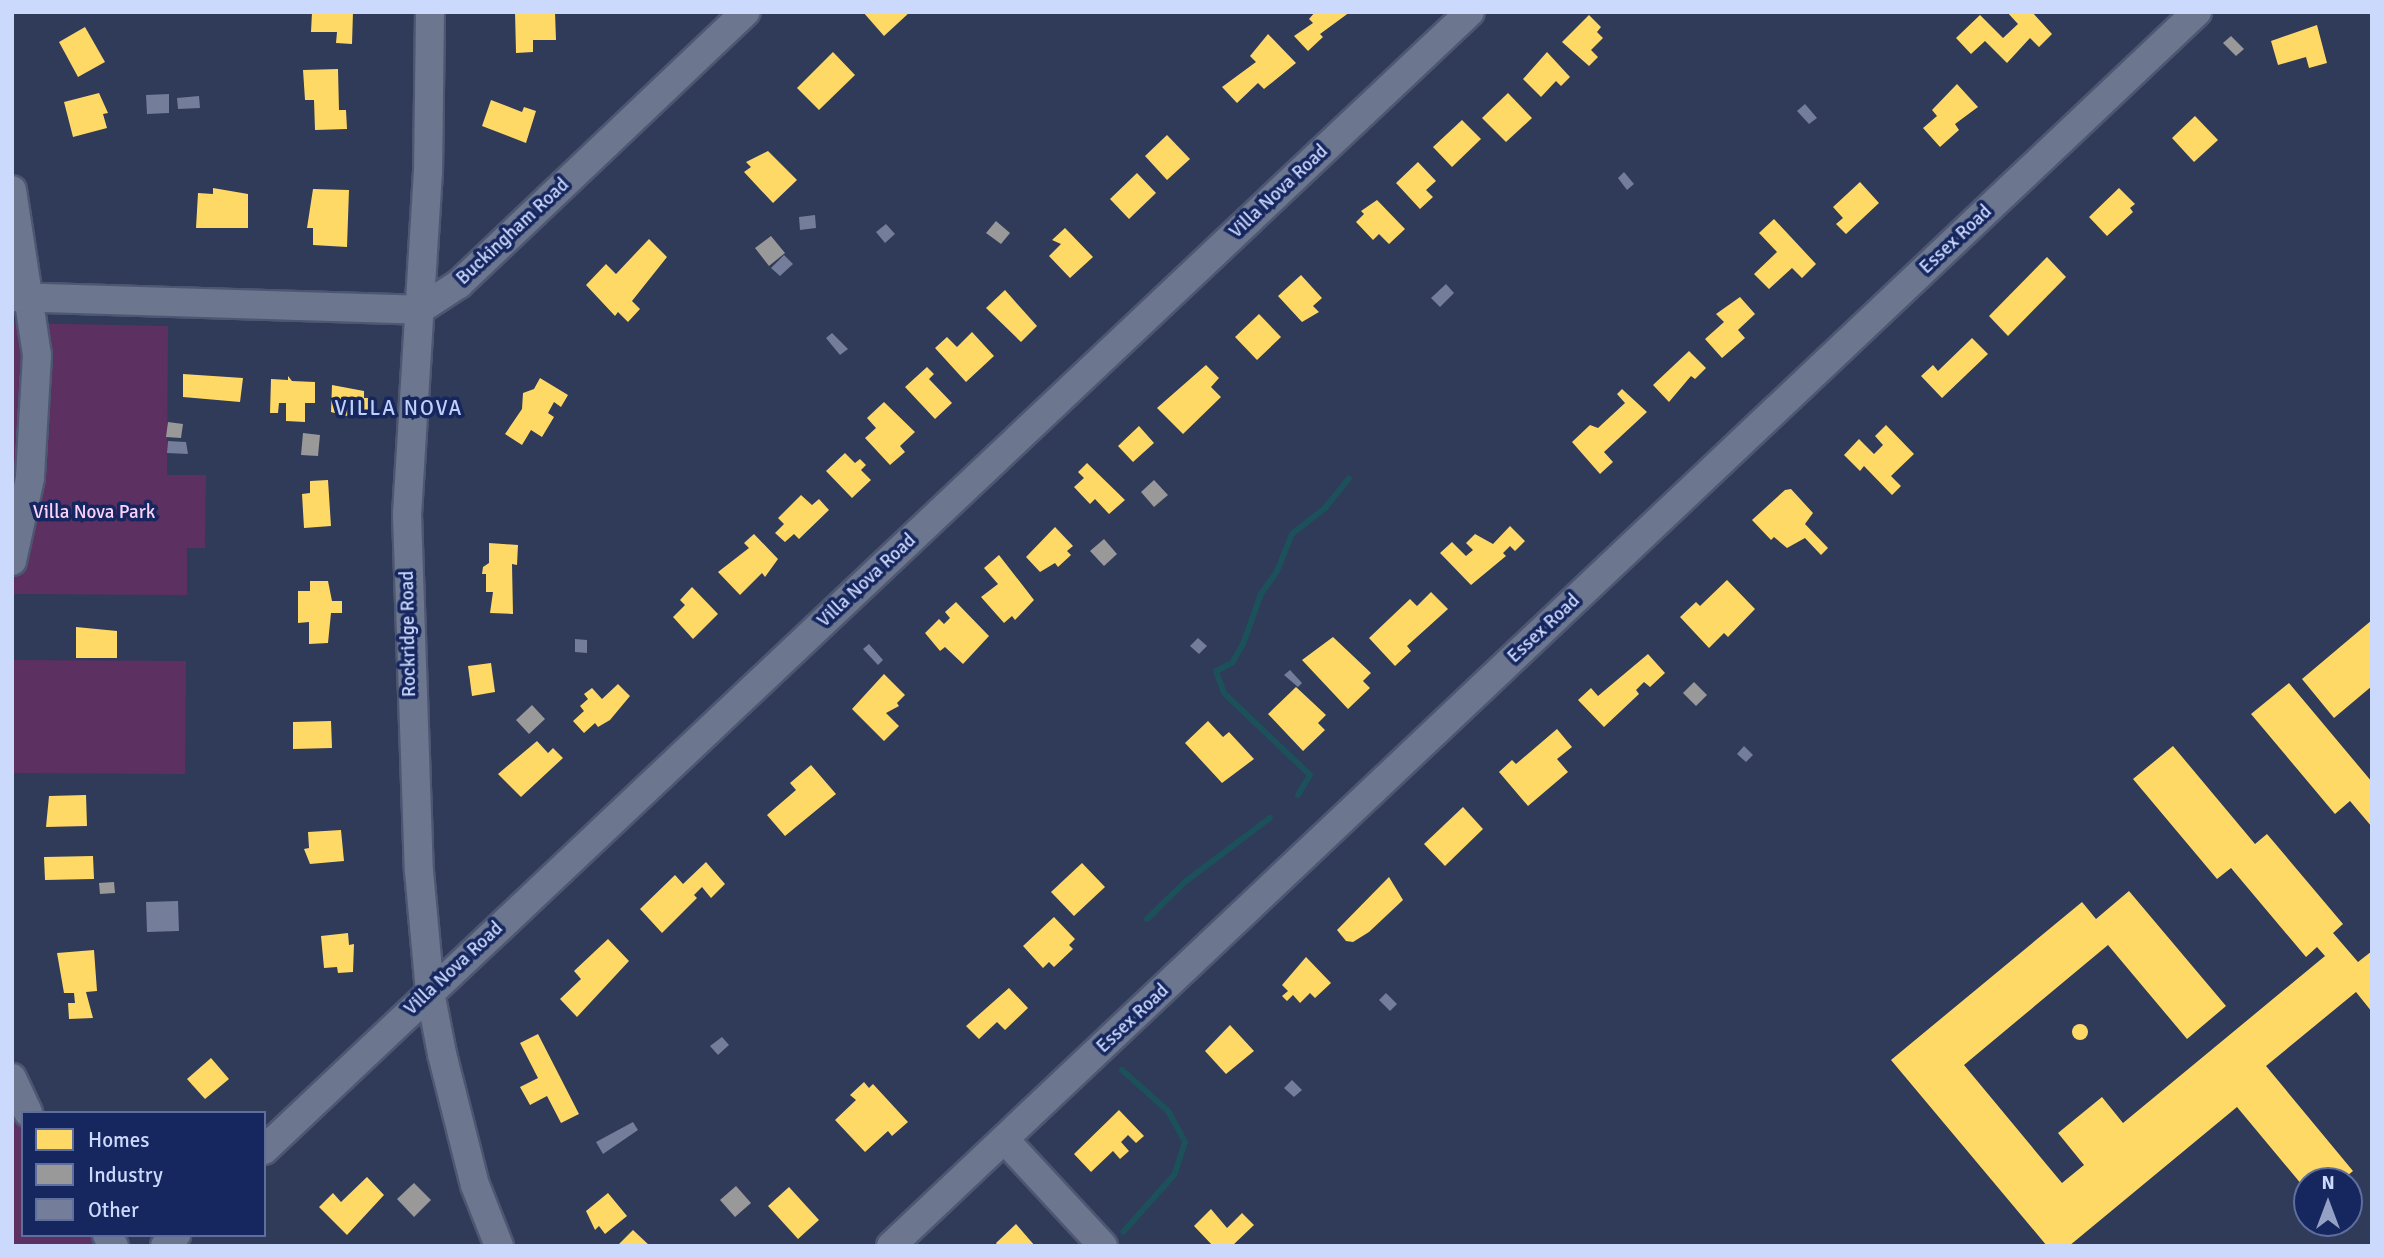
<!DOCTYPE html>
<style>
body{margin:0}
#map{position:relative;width:2384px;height:1258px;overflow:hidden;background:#303a59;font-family:Signika,sans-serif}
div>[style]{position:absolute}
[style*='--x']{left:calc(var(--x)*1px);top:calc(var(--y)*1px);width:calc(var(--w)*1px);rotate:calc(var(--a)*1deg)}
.green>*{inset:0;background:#5d3062}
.homes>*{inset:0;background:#ffd966}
.round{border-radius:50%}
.industry>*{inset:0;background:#999}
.stream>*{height:6px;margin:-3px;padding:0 3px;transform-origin:3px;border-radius:3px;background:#1c505a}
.building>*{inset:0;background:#747e9b}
.roads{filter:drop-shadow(2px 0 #4e5772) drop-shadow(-2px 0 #4e5772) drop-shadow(0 2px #4e5772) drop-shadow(0 -2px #4e5772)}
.minor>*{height:28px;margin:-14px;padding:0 14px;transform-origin:14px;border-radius:14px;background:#6c768f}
span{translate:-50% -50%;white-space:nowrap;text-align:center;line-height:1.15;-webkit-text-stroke:7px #16265e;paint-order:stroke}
.street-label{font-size:19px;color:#cbd9fd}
.park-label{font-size:19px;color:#fdd2fb}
.neighbourhood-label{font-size:21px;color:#bfd0fa;letter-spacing:2px}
.frame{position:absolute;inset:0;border:14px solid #cbd9fd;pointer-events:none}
.legend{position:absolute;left:21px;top:1111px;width:245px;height:126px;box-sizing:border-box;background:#16265e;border:2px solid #5e6e9e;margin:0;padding:9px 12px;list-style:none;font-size:21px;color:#cbd9fd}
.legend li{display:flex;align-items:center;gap:14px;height:35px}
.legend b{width:35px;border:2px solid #5e6e9e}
.north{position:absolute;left:2293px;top:1167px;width:70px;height:70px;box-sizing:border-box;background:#16265e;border:2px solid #5e6e9e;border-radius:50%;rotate:0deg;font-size:19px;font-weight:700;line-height:28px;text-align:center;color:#cbd9fd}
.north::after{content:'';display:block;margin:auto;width:24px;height:32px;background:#95a1c4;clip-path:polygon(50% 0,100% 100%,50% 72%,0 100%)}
</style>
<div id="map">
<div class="green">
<div style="clip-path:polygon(12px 300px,14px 323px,168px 326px,167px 475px,206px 475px,205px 548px,187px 548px,187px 595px,12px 594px)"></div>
<div style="clip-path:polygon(12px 660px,186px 661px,185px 774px,12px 773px)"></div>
<div style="clip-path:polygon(12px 1107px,23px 1128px,23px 1235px,95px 1235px,103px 1246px,12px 1246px)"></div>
</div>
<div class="homes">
<div style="clip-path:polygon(312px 12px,353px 12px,352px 44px,336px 43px,337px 32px,311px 32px)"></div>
<div style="clip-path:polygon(515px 12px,555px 12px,556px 40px,533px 40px,533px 52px,516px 53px)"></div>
<div style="clip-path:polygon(863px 12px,910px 12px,884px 36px)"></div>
<div style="clip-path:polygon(1315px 12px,1350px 12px,1320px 34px,1323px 37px,1308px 51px,1294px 36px,1313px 23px,1309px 19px)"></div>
<div style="clip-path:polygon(2007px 12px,2032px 12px,2052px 34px,2039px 47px,2030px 38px,2007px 63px,1985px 41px,1971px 54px,1956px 38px,1980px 15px,2003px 38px,2018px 24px)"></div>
<div style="clip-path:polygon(1589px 15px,1601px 27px,1597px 32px,1603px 38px,1591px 50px,1598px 57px,1589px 66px,1562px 42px)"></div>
<div style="clip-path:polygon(2317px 25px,2327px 63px,2309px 68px,2306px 57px,2278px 65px,2271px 41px)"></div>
<div style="clip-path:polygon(85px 27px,105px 62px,78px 77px,59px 42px)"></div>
<div style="clip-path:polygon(1268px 34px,1296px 63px,1264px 89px,1258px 83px,1237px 103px,1222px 87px,1256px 62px,1250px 56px)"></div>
<div style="clip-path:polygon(833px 52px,855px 75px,819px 110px,797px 88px)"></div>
<div style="clip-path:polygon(1547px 52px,1570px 77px,1561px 86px,1556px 81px,1541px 97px,1523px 79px)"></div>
<div style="clip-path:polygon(338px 69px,339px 110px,346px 110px,347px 129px,315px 130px,314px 100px,305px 100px,303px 70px)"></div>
<div style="clip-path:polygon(1957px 84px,1978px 107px,1955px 124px,1959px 130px,1940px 147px,1923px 128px,1937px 116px,1932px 110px)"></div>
<div style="clip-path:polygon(99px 93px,108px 113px,103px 114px,107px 128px,73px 137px,64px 102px)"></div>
<div style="clip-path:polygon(1508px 93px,1532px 118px,1506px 142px,1482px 118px)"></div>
<div style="clip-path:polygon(491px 100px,522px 112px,524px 107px,536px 111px,526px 143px,482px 126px)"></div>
<div style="clip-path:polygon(2195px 116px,2218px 140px,2194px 162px,2172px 138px)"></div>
<div style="clip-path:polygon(1462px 120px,1481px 139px,1452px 167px,1433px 147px)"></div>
<div style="clip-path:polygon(1167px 135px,1190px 159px,1167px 180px,1145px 156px)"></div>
<div style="clip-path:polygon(768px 151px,797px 180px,773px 203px,744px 172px,751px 167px,746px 162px)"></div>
<div style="clip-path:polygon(1418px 162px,1436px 181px,1426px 190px,1433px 197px,1420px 209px,1396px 183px)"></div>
<div style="clip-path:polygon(1137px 173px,1156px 193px,1129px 219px,1110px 199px)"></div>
<div style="clip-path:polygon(1860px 182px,1879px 203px,1846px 234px,1836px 224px,1843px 218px,1833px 207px)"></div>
<div style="clip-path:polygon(213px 188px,248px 194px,248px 228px,196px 228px,198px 193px,213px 194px)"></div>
<div style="clip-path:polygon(2119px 188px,2135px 204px,2130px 208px,2133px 212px,2107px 236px,2089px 217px)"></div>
<div style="clip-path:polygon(313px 189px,349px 190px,347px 247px,313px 245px,313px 228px,307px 228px)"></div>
<div style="clip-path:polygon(1377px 200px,1405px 229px,1389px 244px,1379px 234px,1373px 240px,1356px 222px,1364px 214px,1361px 211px)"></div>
<div style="clip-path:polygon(1774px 219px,1816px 264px,1802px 278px,1792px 268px,1769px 289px,1754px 274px,1777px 252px,1759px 233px)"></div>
<div style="clip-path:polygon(1065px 228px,1093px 257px,1070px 278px,1049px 256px,1061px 244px,1052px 240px)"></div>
<div style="clip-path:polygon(649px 239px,667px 257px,632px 301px,640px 309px,628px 322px,618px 312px,615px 316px,586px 285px,606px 264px,616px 274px)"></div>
<div style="clip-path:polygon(2047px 257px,2066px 277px,2008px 336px,1989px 316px)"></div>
<div style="clip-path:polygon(1301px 275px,1322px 298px,1313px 306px,1319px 312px,1302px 322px,1278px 296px)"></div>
<div style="clip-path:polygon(1005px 290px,1037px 326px,1021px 342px,986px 308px)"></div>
<div style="clip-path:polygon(1740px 297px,1755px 314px,1738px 330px,1745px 338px,1722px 358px,1705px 339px,1724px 322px,1716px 314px)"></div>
<div style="clip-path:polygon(1259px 314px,1281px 337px,1257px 360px,1235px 337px)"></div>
<div style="clip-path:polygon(972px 332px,994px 356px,966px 382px,935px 348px,947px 337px,957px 347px)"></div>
<div style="clip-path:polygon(1972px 338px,1988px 354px,1942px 398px,1921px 376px,1933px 365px,1938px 371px)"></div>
<div style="clip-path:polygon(1689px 351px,1706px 368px,1695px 379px,1691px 376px,1669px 402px,1653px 385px)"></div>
<div style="clip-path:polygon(1206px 365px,1219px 378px,1211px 387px,1221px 397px,1183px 434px,1157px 408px)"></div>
<div style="clip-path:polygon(927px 367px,934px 374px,929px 379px,952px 403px,935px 419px,905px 387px)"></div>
<div style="clip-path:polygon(183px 374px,243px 378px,240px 402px,183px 397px)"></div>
<div style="clip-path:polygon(288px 376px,292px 381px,315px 382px,315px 403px,305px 403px,305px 422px,286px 421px,286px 403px,279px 403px,278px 413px,270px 413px,271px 379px,288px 380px)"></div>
<div style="clip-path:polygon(540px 378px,568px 395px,561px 407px,554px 402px,548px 413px,554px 417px,542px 437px,531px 430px,522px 445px,505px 434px,522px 409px,523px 393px,534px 389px)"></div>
<div style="clip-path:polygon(332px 385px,364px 391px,364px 398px,373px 398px,372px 412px,345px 416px,331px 412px)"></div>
<div style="clip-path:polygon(1622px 389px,1647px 412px,1604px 452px,1613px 462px,1600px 474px,1572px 442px,1590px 425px,1598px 428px,1625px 403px,1617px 394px)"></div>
<div style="clip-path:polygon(884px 402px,915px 432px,900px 446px,905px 452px,890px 465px,865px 438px,876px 428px,867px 418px)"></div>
<div style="clip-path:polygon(1886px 425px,1914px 454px,1891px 476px,1901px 486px,1892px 495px,1864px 466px,1860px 471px,1844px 455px,1859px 439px,1874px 454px,1883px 445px,1875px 436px)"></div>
<div style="clip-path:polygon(1139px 426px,1154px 443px,1133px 462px,1118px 446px)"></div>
<div style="clip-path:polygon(845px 453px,855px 463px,860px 459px,866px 465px,861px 470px,871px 480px,852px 498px,826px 471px)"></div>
<div style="clip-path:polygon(1087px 463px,1125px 500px,1109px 514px,1095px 499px,1090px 504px,1074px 487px,1084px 478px,1078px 472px)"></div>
<div style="clip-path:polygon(328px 480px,331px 526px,304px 528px,302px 494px,310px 493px,310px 481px)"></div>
<div style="clip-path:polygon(1791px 489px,1813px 513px,1805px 524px,1828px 548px,1821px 555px,1805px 538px,1787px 548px,1774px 537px,1771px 540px,1752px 520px,1785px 490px)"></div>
<div style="clip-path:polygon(801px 495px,812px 505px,819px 499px,829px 510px,799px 539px,794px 534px,785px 542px,775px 533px,784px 524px,778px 518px)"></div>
<div style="clip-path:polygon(1510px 526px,1525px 541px,1515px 551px,1510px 546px,1503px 553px,1506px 556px,1471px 585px,1440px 553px,1452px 542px,1466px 556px,1473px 550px,1466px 543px,1475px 534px,1493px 544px)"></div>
<div style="clip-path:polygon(1055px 527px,1073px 546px,1067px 551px,1071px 555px,1058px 567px,1055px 563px,1040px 572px,1026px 557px)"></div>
<div style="clip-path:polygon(754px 534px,778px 559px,765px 577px,762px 573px,740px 595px,718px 572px,749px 548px,744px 543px)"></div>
<div style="clip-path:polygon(489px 543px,518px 545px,517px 565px,512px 564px,513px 614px,490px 613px,493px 592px,486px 592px,486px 574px,482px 574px,483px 567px,489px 563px)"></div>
<div style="clip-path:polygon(999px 555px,1034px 600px,1015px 620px,1012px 616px,1004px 623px,981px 597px,998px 584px,984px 568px)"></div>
<div style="clip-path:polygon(1727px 580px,1755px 609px,1728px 637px,1724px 633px,1709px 648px,1680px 617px,1696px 602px,1700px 606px)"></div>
<div style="clip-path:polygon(310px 581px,328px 581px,332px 601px,342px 601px,342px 613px,331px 613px,328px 643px,309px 644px,309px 622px,298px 623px,298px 591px,310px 591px)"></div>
<div style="clip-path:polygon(692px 587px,718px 614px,693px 639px,673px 617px,685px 605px,680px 600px)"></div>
<div style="clip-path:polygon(1431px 592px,1448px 609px,1407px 646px,1411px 651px,1395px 666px,1369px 638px,1410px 599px,1417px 606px)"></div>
<div style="clip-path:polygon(956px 602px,989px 636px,963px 664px,945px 647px,940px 651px,925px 633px,939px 619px,944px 624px,950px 618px,945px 612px)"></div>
<div style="clip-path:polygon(2372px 620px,2372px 686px,2334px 718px,2302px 679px)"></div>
<div style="clip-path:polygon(76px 627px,117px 631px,117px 658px,76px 658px)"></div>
<div style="clip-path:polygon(1333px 637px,1371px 673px,1363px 681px,1370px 688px,1348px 709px,1302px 660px)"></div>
<div style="clip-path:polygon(1648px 654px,1665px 673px,1650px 687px,1644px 682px,1636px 690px,1639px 694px,1604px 727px,1578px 700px,1591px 688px,1598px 696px)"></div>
<div style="clip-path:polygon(491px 663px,495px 692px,472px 696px,468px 666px)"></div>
<div style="clip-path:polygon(884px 674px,905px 695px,897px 703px,899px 706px,886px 713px,899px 726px,884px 741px,852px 709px)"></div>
<div style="clip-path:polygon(2289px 683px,2372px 782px,2372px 827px,2350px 801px,2335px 814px,2251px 714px)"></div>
<div style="clip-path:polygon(618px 684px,630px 696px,610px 720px,598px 727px,595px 723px,584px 733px,573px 721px,584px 711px,580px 706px,588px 699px,584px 694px,592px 688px,602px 699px)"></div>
<div style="clip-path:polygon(1296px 687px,1326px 715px,1318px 723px,1325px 730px,1303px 751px,1268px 714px)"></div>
<div style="clip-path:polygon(331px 721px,332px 748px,293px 749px,293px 722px)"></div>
<div style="clip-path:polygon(1208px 721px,1223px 737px,1229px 732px,1254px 759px,1222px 783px,1185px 743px)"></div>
<div style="clip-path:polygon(1557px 729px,1572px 747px,1557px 759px,1568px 772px,1528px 806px,1499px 772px,1512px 760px,1516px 764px)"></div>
<div style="clip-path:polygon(537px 741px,548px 753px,553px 748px,563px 758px,521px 797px,498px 774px)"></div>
<div style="clip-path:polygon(2173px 746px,2255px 844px,2267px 834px,2343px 924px,2333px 933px,2358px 962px,2372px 951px,2372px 1012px,2356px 992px,2266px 1066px,2353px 1171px,2341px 1181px,2307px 1181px,2307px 1191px,2237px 1107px,2069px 1246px,2047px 1246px,1891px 1060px,2082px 902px,2096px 919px,2129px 891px,2226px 1006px,2187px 1039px,2108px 945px,1964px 1065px,2062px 1183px,2084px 1165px,2058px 1133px,2102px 1097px,2123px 1123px,2325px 956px,2317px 947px,2306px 957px,2231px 868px,2217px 879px,2133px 779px)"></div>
<div style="clip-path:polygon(811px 765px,836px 794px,785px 836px,767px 815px,796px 790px,790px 783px)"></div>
<div style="clip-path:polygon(86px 795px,87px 826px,46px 827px,49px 796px)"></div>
<div style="clip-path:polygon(1463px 807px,1483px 829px,1445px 866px,1424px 844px)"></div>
<div style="clip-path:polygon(341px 830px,344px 861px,310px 864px,304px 849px,309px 848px,308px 832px)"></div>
<div style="clip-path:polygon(93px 856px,94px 879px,45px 880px,44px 857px)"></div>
<div style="clip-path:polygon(706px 862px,725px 884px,711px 898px,702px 887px,694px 895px,697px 898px,662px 933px,640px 909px,675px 875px,683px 884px)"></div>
<div style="clip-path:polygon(1082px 863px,1105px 887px,1074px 916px,1051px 892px)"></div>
<div style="clip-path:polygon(1389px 877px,1403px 900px,1369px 932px,1353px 942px,1346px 941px,1337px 930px)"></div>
<div style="clip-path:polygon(1054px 917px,1075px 939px,1069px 945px,1073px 949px,1054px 967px,1049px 962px,1043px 968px,1023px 946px)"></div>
<div style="clip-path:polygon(348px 933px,349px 945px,354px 944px,353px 972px,338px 973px,337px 967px,324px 968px,321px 936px)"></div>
<div style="clip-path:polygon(608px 939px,629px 961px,577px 1017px,560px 999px,581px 979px,574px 971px)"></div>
<div style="clip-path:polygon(94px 950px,97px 991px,86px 992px,93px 1018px,69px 1019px,68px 1003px,75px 1003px,74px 993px,64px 993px,57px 953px)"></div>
<div style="clip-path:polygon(1306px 957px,1331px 983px,1315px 998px,1310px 993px,1300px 1003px,1293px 995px,1287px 1001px,1282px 996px,1288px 991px,1282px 985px)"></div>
<div style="clip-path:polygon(1009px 988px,1028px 1008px,1005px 1030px,997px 1022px,979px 1039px,966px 1026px)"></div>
<div class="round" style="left:2072px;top:1024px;width:16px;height:16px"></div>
<div style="clip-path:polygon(1230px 1025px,1254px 1051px,1226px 1074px,1205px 1051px)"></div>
<div style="clip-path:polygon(538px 1034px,579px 1114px,561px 1123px,547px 1096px,530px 1105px,520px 1087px,538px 1078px,520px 1043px)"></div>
<div style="clip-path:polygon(211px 1058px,229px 1079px,205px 1099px,187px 1079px)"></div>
<div style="clip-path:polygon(864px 1082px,869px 1088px,873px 1084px,908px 1122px,892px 1136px,888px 1131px,865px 1152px,835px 1120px,856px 1100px,850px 1095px)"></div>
<div style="clip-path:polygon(1119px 1110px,1144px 1136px,1136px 1143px,1128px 1135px,1121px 1142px,1129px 1151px,1120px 1159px,1113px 1151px,1091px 1172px,1074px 1154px)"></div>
<div style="clip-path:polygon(367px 1177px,384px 1195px,347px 1235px,319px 1207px,333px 1193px,341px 1202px)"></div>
<div style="clip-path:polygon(789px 1187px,819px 1220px,798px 1239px,768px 1206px)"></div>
<div style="clip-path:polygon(608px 1193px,627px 1216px,605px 1234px,599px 1226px,595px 1230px,586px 1211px)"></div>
<div style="clip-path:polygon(1211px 1209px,1227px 1228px,1242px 1213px,1254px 1225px,1232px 1246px,1213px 1246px,1194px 1226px)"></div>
<div style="clip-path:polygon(1016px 1224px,1035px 1246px,998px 1246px,996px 1243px)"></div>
<div style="clip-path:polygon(633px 1230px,650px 1246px,617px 1246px)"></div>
</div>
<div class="industry">
<div style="clip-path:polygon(2231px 36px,2244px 49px,2236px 56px,2223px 43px)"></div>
<div style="clip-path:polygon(996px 221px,1010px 233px,1001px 244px,986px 233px)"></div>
<div style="clip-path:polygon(771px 236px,785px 253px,769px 266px,755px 248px)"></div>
<div style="clip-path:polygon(168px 422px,183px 424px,181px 438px,166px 437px)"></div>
<div style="clip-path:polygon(303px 433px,320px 435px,318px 456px,301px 455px)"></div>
<div style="clip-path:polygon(1154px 480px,1168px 495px,1154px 507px,1141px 492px)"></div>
<div style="clip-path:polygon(1104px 539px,1117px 554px,1104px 566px,1090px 551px)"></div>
<div style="clip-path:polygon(1694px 682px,1707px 695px,1696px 706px,1683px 693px)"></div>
<div style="clip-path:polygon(532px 705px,545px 719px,529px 734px,516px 720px)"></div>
<div style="clip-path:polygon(114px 882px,115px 893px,100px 894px,99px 883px)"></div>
<div style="clip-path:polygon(414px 1183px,431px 1200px,414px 1217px,397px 1199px)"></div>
<div style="clip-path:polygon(736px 1186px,751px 1203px,735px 1217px,720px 1200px)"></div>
</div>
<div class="stream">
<div style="--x:1298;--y:795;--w:23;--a:-59"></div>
<div style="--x:1310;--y:775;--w:119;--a:-136.4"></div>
<div style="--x:1224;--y:693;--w:23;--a:-110"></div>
<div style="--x:1216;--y:671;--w:18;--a:-27"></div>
<div style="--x:1232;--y:663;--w:22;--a:-60"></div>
<div style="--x:1243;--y:644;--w:53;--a:-70.2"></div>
<div style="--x:1261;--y:594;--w:28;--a:-55"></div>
<div style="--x:1277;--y:571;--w:40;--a:-68"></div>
<div style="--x:1292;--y:534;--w:42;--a:-38.2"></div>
<div style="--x:1325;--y:508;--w:38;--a:-51"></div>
<div style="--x:1147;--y:919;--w:54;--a:-44.3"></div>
<div style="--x:1186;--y:881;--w:105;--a:-36.9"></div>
<div style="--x:1122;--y:1070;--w:62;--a:41.7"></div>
<div style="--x:1168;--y:1111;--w:35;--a:61"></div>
<div style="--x:1185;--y:1142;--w:35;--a:108"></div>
<div style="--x:1174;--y:1175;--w:76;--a:131.8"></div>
</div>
<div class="building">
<div style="clip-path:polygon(169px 94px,169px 113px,147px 114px,146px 95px)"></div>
<div style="clip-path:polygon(199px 96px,200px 108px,178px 109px,177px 98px)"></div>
<div style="clip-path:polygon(1805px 104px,1817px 118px,1809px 124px,1797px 111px)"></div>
<div style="clip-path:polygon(1624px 172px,1634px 184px,1627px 190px,1618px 178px)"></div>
<div style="clip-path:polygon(815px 215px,816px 228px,800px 230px,799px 217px)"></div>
<div style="clip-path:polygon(886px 224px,895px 234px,885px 243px,876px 232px)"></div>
<div style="clip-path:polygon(784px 255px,793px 264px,780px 276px,771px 268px)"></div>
<div style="clip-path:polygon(1446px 284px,1454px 293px,1440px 307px,1431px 298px)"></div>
<div style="clip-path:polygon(832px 333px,848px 349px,840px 355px,826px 338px)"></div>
<div style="clip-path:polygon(168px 441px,186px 442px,188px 454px,167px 453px)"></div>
<div style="clip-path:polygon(1198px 638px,1207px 646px,1199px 654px,1190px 646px)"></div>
<div style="clip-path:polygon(575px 639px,587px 640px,587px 653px,575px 652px)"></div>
<div style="clip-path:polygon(869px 644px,883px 660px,878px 665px,863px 649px)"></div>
<div style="clip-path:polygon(1290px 670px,1302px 683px,1298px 687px,1284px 675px)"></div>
<div style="clip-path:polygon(1744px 746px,1753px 755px,1746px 762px,1737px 754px)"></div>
<div style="clip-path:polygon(178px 901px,179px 931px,147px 932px,146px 902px)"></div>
<div style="clip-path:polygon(1386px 993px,1397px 1004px,1390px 1011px,1379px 1000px)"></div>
<div style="clip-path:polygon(722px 1037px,729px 1045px,718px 1055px,710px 1046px)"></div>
<div style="clip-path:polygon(1292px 1080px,1302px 1090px,1294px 1097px,1284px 1088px)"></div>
<div style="clip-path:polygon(633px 1122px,638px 1130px,603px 1154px,596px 1142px)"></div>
</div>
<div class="roads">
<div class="minor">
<div style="--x:430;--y:12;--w:159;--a:90.7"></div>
<div style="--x:428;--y:171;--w:344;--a:93.5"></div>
<div style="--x:407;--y:514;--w:357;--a:88.1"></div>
<div style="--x:419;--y:871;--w:121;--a:84.8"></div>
<div style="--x:430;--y:992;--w:63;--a:79"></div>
<div style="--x:442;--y:1054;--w:135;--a:75.9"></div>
<div style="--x:475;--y:1185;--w:66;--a:68.5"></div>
<div style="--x:12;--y:190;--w:167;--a:81.4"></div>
<div style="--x:37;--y:355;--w:123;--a:93.3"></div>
<div style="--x:30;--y:478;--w:85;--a:102.2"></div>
<div style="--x:12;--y:297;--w:407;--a:1.8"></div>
<div style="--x:419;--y:310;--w:48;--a:-33"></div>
<div style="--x:459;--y:284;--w:395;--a:-43.5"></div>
<div style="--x:12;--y:1078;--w:38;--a:65"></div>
<div style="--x:1005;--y:1140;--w:144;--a:47.2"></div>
<div style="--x:264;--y:1150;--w:1658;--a:-43.34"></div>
<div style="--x:107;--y:1235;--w:13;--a:58"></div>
<div style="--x:165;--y:1246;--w:16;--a:-45"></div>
<div style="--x:891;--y:1246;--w:1797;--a:-43.38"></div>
</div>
</div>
<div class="street-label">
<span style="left:1279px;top:192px;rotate:-43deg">Villa Nova Road</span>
<span style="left:513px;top:232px;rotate:-43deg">Buckingham Road</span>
<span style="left:1956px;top:240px;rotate:-43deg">Essex Road</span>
<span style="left:867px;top:581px;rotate:-43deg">Villa Nova Road</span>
<span style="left:1544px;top:629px;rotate:-43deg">Essex Road</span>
<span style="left:409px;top:634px;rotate:-91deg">Rockridge Road</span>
<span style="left:454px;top:969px;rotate:-43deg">Villa Nova Road</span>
<span style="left:1133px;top:1019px;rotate:-43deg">Essex Road</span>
</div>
<div class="park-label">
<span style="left:94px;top:513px">Villa Nova Park</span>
</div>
<div class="neighbourhood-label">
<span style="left:399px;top:408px">VILLA NOVA</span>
</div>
<div class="frame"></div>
<ul class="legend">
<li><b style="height:19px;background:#ffd966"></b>Homes</li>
<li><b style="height:19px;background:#999"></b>Industry</li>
<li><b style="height:19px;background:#747e9b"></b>Other</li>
</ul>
<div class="north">N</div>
</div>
